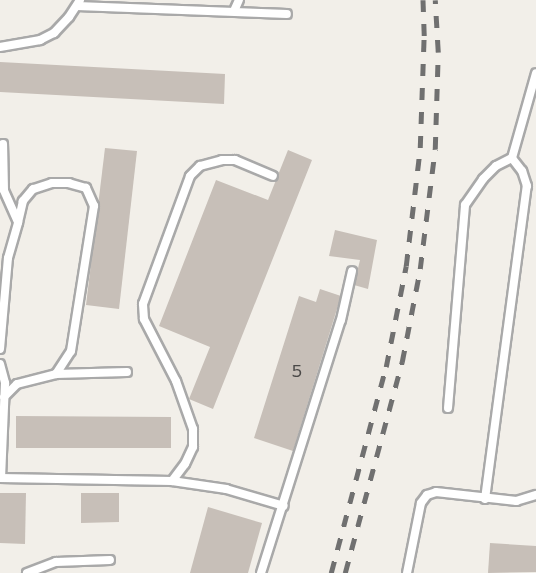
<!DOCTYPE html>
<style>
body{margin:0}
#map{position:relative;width:536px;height:573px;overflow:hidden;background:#f2efe9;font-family:Commissioner,sans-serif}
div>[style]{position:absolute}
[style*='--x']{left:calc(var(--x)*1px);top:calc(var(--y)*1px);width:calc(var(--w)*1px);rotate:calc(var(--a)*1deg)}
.building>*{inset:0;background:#c7bfb8}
.roads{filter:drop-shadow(2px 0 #a9a9a9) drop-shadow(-2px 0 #a9a9a9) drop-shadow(0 2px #a9a9a9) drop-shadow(0 -2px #a9a9a9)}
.lane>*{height:8px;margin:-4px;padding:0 4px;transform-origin:4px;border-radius:4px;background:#fff}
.rail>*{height:4.5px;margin-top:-2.25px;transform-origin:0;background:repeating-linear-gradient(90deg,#707070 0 12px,transparent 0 24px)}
span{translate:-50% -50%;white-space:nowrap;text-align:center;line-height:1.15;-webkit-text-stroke:4.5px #fff;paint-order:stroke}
.number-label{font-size:18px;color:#4b4948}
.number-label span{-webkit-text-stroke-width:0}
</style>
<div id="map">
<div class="building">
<div style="clip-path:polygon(0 62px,225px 74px,224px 104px,0 92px)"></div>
<div style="clip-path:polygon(105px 148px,137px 151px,119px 309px,86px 305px)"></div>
<div style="clip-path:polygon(288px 150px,312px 160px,213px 409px,189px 399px,210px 347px,159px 326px,216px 180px,268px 200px)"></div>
<div style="clip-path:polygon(335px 230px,377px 240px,368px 289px,354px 285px,360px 260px,329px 256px)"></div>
<div style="clip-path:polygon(320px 289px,341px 296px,293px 451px,254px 438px,299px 296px,316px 302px)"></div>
<div style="clip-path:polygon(16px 416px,171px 417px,171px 448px,16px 448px)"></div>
<div style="clip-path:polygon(0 493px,26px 493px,25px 544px,0 543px)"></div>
<div style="clip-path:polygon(81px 493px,119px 493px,119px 522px,81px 523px)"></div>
<div style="clip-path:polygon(208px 507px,262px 523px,248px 573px,190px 573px)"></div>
<div style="clip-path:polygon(490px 543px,536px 546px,536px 572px,488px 573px)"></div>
</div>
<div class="roads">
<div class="lane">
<div style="--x:77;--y:6;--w:210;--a:2.2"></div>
<div style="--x:234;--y:11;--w:12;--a:-66"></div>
<div style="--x:0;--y:47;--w:41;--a:-9.9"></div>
<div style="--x:40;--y:40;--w:16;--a:-27"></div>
<div style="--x:54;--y:33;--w:22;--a:-47"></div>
<div style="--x:69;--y:17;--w:20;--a:-57"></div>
<div style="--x:0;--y:349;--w:91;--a:-85"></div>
<div style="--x:8;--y:258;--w:37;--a:-74"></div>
<div style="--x:18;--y:222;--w:35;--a:-114"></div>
<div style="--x:4;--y:190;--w:46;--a:-91.2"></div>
<div style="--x:0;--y:364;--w:20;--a:75"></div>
<div style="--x:5;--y:383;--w:95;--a:92.4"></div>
<div style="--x:56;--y:374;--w:71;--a:-1.6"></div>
<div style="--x:4;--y:397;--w:18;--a:-45"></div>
<div style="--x:17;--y:384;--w:40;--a:-14.4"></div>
<div style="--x:56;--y:374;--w:27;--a:-57"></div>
<div style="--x:71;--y:351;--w:147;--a:-81"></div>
<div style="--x:94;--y:206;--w:20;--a:-114"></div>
<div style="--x:86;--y:188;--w:18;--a:-164"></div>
<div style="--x:69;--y:183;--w:17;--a:180"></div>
<div style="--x:52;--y:183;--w:20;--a:162"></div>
<div style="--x:33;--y:189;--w:16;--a:130"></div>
<div style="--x:23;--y:201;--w:22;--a:103"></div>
<div style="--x:448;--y:408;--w:204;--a:-85.2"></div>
<div style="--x:465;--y:205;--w:32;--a:-55"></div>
<div style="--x:483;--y:179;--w:18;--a:-45"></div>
<div style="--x:496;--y:166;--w:18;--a:-27"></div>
<div style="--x:0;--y:478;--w:172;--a:1"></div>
<div style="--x:172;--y:481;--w:55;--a:8.4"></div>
<div style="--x:226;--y:489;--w:60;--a:16.3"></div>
<div style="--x:172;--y:481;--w:21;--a:-53"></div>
<div style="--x:185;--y:464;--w:19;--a:-65"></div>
<div style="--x:193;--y:447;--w:18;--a:-90"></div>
<div style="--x:193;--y:429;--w:51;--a:-109.5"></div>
<div style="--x:176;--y:381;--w:70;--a:-117.3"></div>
<div style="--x:144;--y:319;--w:15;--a:-94"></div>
<div style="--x:143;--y:304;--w:136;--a:-69.8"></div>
<div style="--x:190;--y:176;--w:14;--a:-45"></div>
<div style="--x:200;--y:166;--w:23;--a:-15"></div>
<div style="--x:222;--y:160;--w:13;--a:0"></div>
<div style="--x:235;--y:160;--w:41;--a:22.8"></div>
<div style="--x:485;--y:499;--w:316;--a:-82.4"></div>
<div style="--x:527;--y:186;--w:16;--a:-108"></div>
<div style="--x:522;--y:171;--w:16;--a:-128"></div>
<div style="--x:512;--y:158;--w:88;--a:-74.2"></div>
<div style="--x:27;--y:573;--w:31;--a:-21"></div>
<div style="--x:56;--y:562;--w:54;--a:-2.1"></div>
<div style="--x:261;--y:573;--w:265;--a:-72.5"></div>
<div style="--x:341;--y:320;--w:50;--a:-77.3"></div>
<div style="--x:407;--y:573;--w:71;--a:-78.7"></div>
<div style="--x:421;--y:503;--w:10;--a:-53"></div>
<div style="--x:427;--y:495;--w:9;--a:-18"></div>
<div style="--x:436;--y:492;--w:81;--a:6.4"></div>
<div style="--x:516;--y:501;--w:21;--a:-17"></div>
</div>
</div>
<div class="rail">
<div style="--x:331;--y:573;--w:213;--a:-75.1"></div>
<div style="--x:386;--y:367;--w:103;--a:-78.8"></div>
<div style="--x:406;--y:266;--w:119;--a:-83.2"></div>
<div style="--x:420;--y:148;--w:112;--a:-88"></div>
<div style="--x:424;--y:36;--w:36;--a:-92"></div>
<div style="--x:345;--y:573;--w:219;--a:-74.9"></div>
<div style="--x:402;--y:362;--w:95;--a:-79"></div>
<div style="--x:420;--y:269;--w:121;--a:-82.9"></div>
<div style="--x:435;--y:149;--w:97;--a:-88.2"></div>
<div style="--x:438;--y:52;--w:52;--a:-93.3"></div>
</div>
<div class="number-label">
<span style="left:297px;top:370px">5</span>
</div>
</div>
